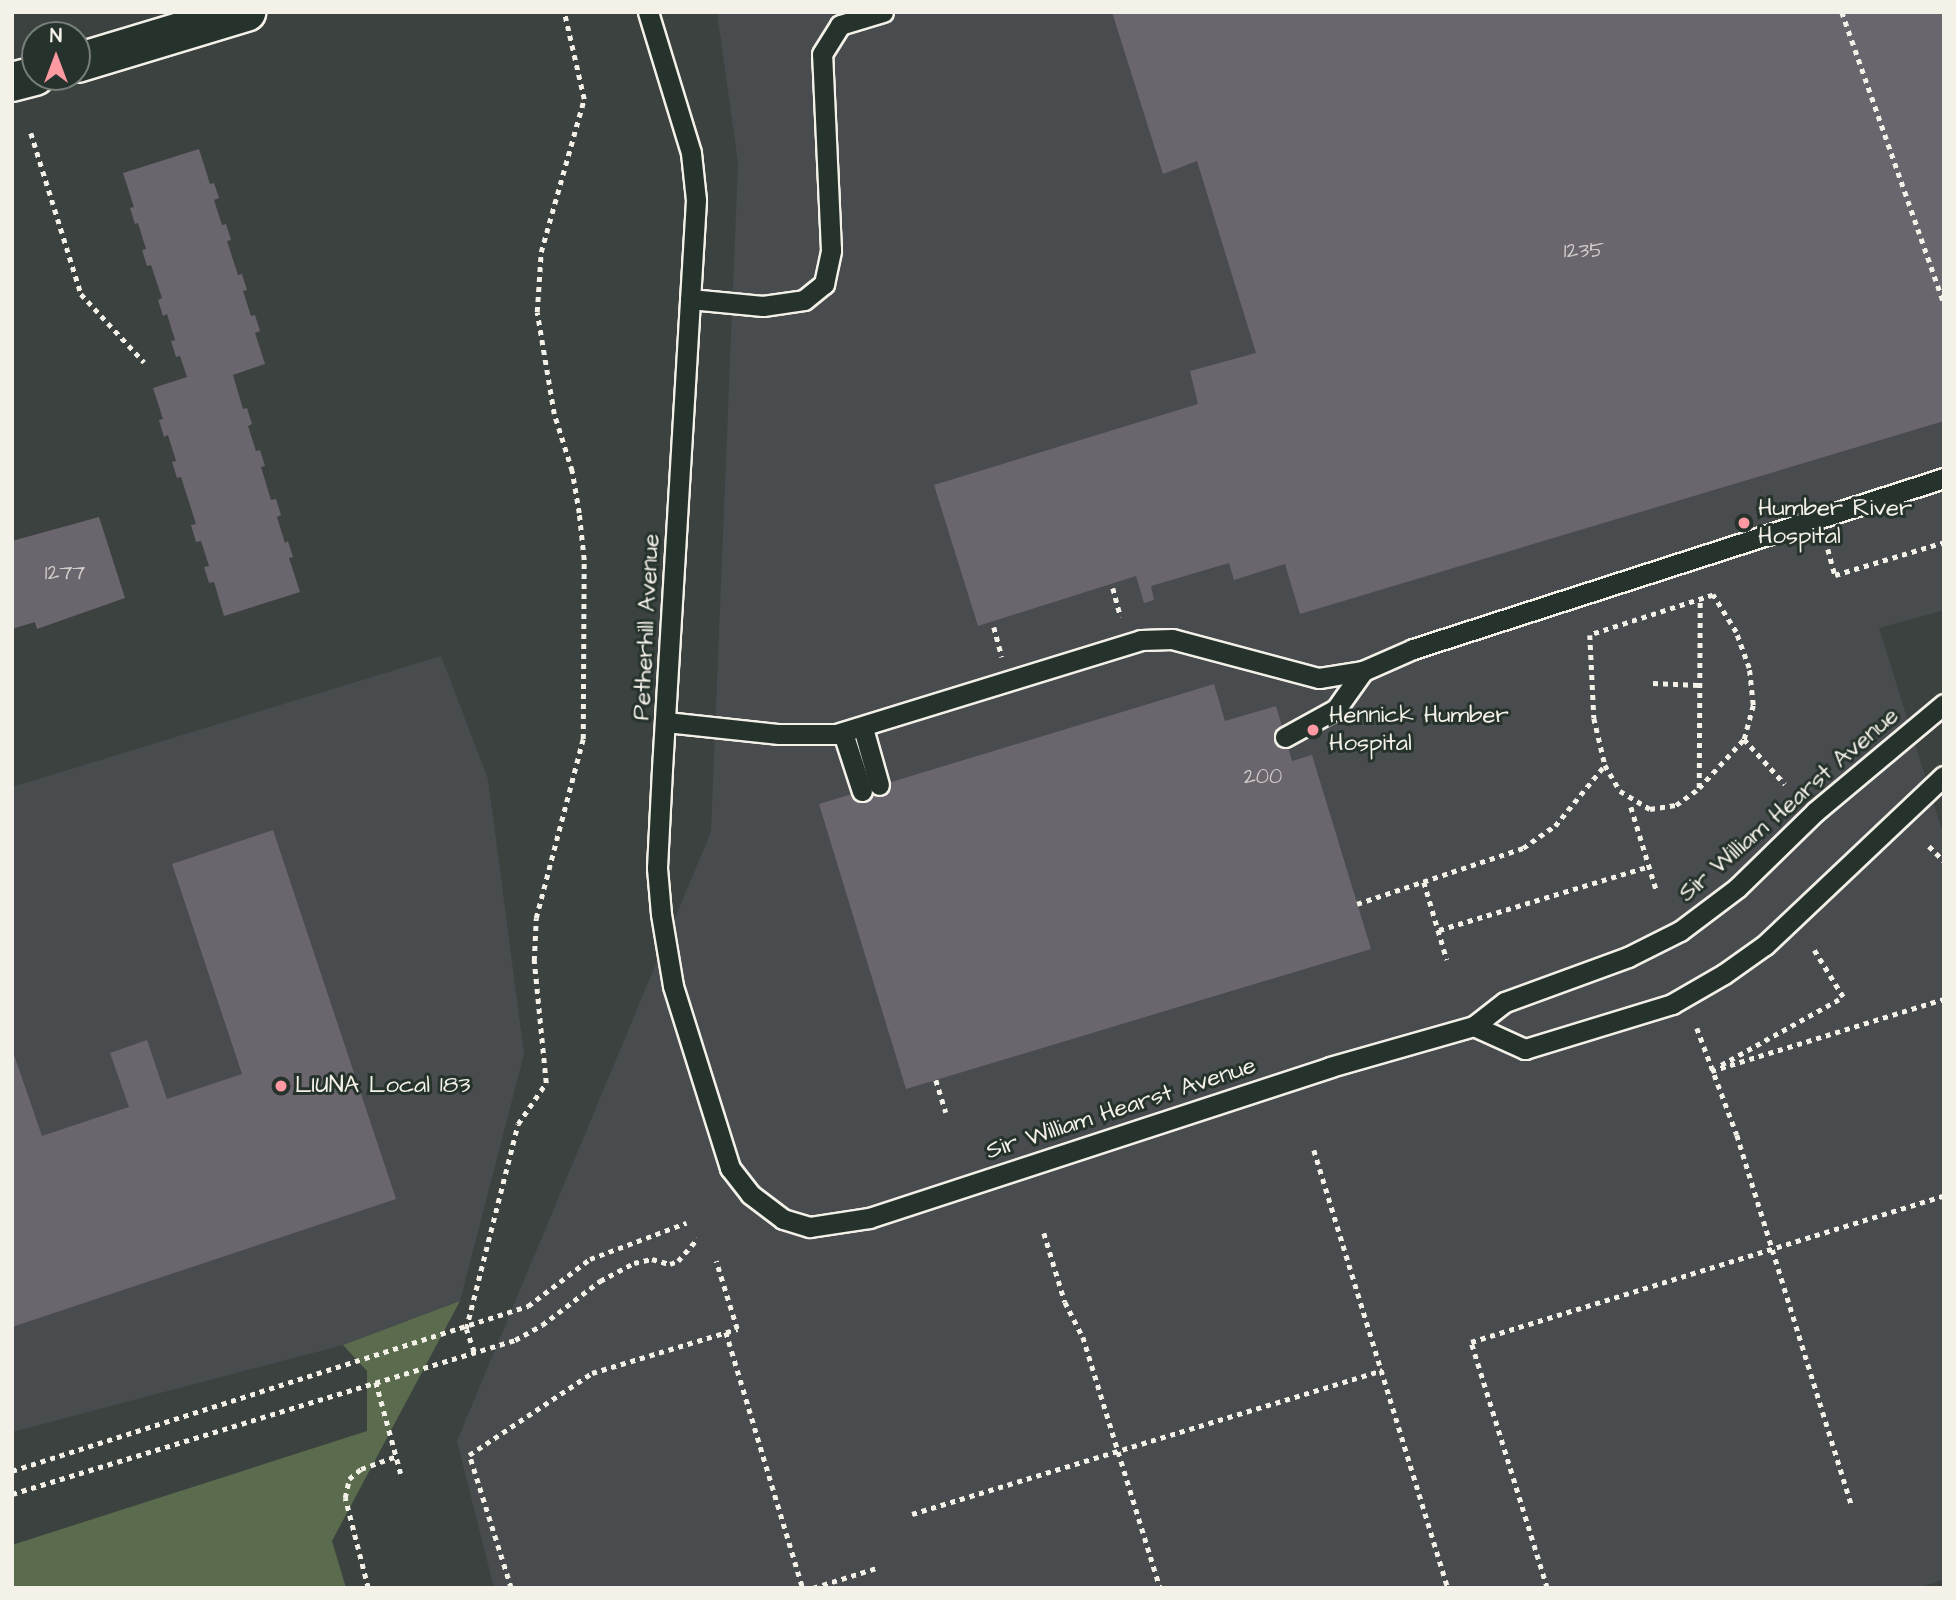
<!DOCTYPE html>
<style>
body{margin:0}
#map{position:relative;width:1956px;height:1600px;overflow:hidden;background:#3b4240;font-family:"Architects Daughter",sans-serif}
div>[style]{position:absolute}
[style*='--x']{left:calc(var(--x)*1px);top:calc(var(--y)*1px);width:calc(var(--w)*1px);rotate:calc(var(--a)*1deg)}
.built>*{inset:0;background:#494c4e}
.green>*{inset:0;background:#5a6b4e}
.building>*{inset:0;background:#6b656e}
.path>*{height:4.5px;margin-top:-2.25px;transform-origin:0;background:repeating-linear-gradient(90deg,#f4f1e8 0 5px,transparent 0 10px)}
.roads{filter:drop-shadow(2px 0 #f4f1e8) drop-shadow(-2px 0 #f4f1e8) drop-shadow(0 2px #f4f1e8) drop-shadow(0 -2px #f4f1e8)}
.service>*{height:19px;margin:-9.5px;padding:0 9.5px;transform-origin:9.5px;border-radius:9.5px;background:#26332d}
.secondary>*{height:38px;margin:-19px;padding:0 19px;transform-origin:19px;border-radius:19px;background:#26332d}
.dots>*{width:19px;height:19px;translate:-50% -50%;box-sizing:border-box;border:4px solid #26332d;border-radius:50%}
span{translate:-50% -50%;white-space:nowrap;text-align:center;line-height:1.15;-webkit-text-stroke:6px #26332d;paint-order:stroke}
.number-label{font-size:21px;color:#d2ceca}
.number-label span{-webkit-text-stroke-width:0}
.poi-label{font-size:24px;color:#f4f1e8}
.left{translate:0 -50%;text-align:left}
.street-label{font-size:24px;color:#f4f1e8}
.frame{position:absolute;inset:0;border:14px solid #f4f1e8;pointer-events:none}
.north{position:absolute;left:21px;top:21px;width:70px;height:70px;box-sizing:border-box;background:#26332d;border:2px solid #787f78;border-radius:50%;rotate:0deg;font-size:19px;font-weight:700;line-height:28px;text-align:center;color:#f4f1e8}
.north::after{content:'';display:block;margin:auto;width:24px;height:32px;background:#ff9aa2;clip-path:polygon(50% 0,100% 100%,50% 72%,0 100%)}
</style>
<div id="map">
<div class="built">
<div style="clip-path:polygon(717px 12px,1944px 12px,1944px 610px,1879px 628px,1944px 837px,1944px 1579px,1919px 1588px,494px 1588px,457px 1441px,711px 832px,738px 163px)"></div>
<div style="clip-path:polygon(441px 656px,488px 779px,524px 1054px,460px 1301px,343px 1345px,12px 1432px,12px 787px)"></div>
</div>
<div class="green">
<div style="clip-path:polygon(460px 1301px,332px 1541px,346px 1588px,12px 1588px,12px 1545px,367px 1431px,367px 1371px,343px 1345px)"></div>
</div>
<div class="building">
<div style="clip-path:polygon(1112px 12px,1944px 12px,1944px 421px,1300px 614px,1285px 564px,1234px 580px,1229px 563px,1151px 586px,1154px 600px,1144px 603px,1136px 576px,978px 626px,934px 485px,1198px 404px,1190px 371px,1256px 353px,1197px 161px,1163px 174px)"></div>
<div style="clip-path:polygon(199px 149px,210px 184px,214px 183px,219px 198px,214px 200px,222px 225px,226px 224px,231px 240px,227px 241px,238px 275px,242px 274px,247px 290px,243px 291px,251px 316px,255px 315px,260px 331px,255px 333px,265px 364px,233px 375px,243px 409px,247px 408px,252px 424px,248px 426px,256px 451px,260px 450px,265px 466px,261px 467px,271px 500px,276px 499px,281px 515px,277px 517px,285px 543px,288px 541px,293px 557px,289px 558px,300px 592px,224px 616px,214px 582px,209px 583px,204px 567px,209px 566px,201px 541px,196px 542px,191px 525px,196px 524px,181px 477px,177px 478px,172px 462px,176px 461px,168px 435px,164px 437px,159px 420px,163px 419px,153px 388px,187px 377px,180px 356px,176px 357px,171px 341px,175px 340px,167px 314px,163px 316px,158px 300px,162px 298px,151px 265px,147px 266px,142px 250px,146px 249px,138px 223px,135px 224px,130px 208px,134px 207px,123px 173px)"></div>
<div style="clip-path:polygon(99px 517px,125px 598px,37px 629px,35px 622px,12px 629px,12px 541px)"></div>
<div style="clip-path:polygon(1214px 684px,1225px 721px,1276px 706px,1292px 761px,1312px 755px,1371px 949px,906px 1089px,819px 804px)"></div>
<div style="clip-path:polygon(273px 830px,396px 1199px,12px 1327px,12px 1049px,42px 1136px,129px 1107px,110px 1053px,147px 1040px,167px 1099px,242px 1074px,172px 864px)"></div>
</div>
<div class="path">
<div style="--x:1842;--y:12;--w:309;--a:70.7"></div>
<div style="--x:31;--y:133;--w:169;--a:72.7"></div>
<div style="--x:81;--y:294;--w:93;--a:47.2"></div>
<div style="--x:1828;--y:549;--w:27;--a:75"></div>
<div style="--x:1835;--y:575;--w:114;--a:-16.8"></div>
<div style="--x:1113;--y:588;--w:30;--a:75"></div>
<div style="--x:994;--y:627;--w:31;--a:75"></div>
<div style="--x:1653;--y:683;--w:45;--a:2.5"></div>
<div style="--x:1744;--y:739;--w:61;--a:47.7"></div>
<div style="--x:1699;--y:788;--w:67;--a:-47.4"></div>
<div style="--x:1744;--y:739;--w:35;--a:-75"></div>
<div style="--x:1753;--y:705;--w:37;--a:-96"></div>
<div style="--x:1749;--y:668;--w:38;--a:-110"></div>
<div style="--x:1736;--y:632;--w:44;--a:-121.9"></div>
<div style="--x:1713;--y:595;--w:129;--a:162"></div>
<div style="--x:1590;--y:635;--w:83;--a:87.2"></div>
<div style="--x:1594;--y:718;--w:48;--a:76.8"></div>
<div style="--x:1605;--y:765;--w:30;--a:60"></div>
<div style="--x:1620;--y:791;--w:35;--a:31"></div>
<div style="--x:1650;--y:809;--w:26;--a:-9"></div>
<div style="--x:1676;--y:805;--w:29;--a:-36"></div>
<div style="--x:1699;--y:788;--w:188;--a:-89.7"></div>
<div style="--x:1631;--y:807;--w:86;--a:73"></div>
<div style="--x:1929;--y:846;--w:21;--a:45"></div>
<div style="--x:1424;--y:882;--w:81;--a:73.6"></div>
<div style="--x:1357;--y:904;--w:175;--a:-18.6"></div>
<div style="--x:1523;--y:848;--w:39;--a:-35"></div>
<div style="--x:1555;--y:826;--w:79;--a:-50.7"></div>
<div style="--x:1439;--y:930;--w:220;--a:-16.9"></div>
<div style="--x:1697;--y:1028;--w:114;--a:69.5"></div>
<div style="--x:1737;--y:1135;--w:386;--a:72.8"></div>
<div style="--x:1721;--y:1065;--w:140;--a:-29.1"></div>
<div style="--x:1843;--y:997;--w:55;--a:-121.7"></div>
<div style="--x:1711;--y:1071;--w:244;--a:-17.2"></div>
<div style="--x:936;--y:1080;--w:34;--a:73"></div>
<div style="--x:1314;--y:1150;--w:458;--a:73"></div>
<div style="--x:1044;--y:1233;--w:72;--a:73.1"></div>
<div style="--x:1065;--y:1302;--w:39;--a:63"></div>
<div style="--x:1083;--y:1337;--w:263;--a:72.9"></div>
<div style="--x:726;--y:1332;--w:267;--a:73.3"></div>
<div style="--x:474;--y:1352;--w:24;--a:-109"></div>
<div style="--x:466;--y:1329;--w:211;--a:-75.8"></div>
<div style="--x:518;--y:1124;--w:50;--a:-55.7"></div>
<div style="--x:546;--y:1083;--w:123;--a:-95.6"></div>
<div style="--x:534;--y:961;--w:43;--a:-87.3"></div>
<div style="--x:536;--y:918;--w:185;--a:-75.3"></div>
<div style="--x:583;--y:739;--w:179;--a:-89.7"></div>
<div style="--x:584;--y:560;--w:47;--a:-96.1"></div>
<div style="--x:579;--y:513;--w:43;--a:-99.5"></div>
<div style="--x:572;--y:471;--w:60;--a:-107.5"></div>
<div style="--x:554;--y:414;--w:103;--a:-99.5"></div>
<div style="--x:537;--y:312;--w:60;--a:-86.2"></div>
<div style="--x:541;--y:252;--w:159;--a:-74.3"></div>
<div style="--x:584;--y:99;--w:89;--a:-102.9"></div>
<div style="--x:376;--y:1382;--w:95;--a:74.8"></div>
<div style="--x:12;--y:1471;--w:542;--a:-17.73"></div>
<div style="--x:528;--y:1306;--w:78;--a:-37.2"></div>
<div style="--x:590;--y:1259;--w:103;--a:-20.6"></div>
<div style="--x:12;--y:1494;--w:526;--a:-17.02"></div>
<div style="--x:515;--y:1340;--w:31;--a:-29"></div>
<div style="--x:542;--y:1325;--w:73;--a:-37.2"></div>
<div style="--x:600;--y:1281;--w:38;--a:-28"></div>
<div style="--x:634;--y:1263;--w:18;--a:-13"></div>
<div style="--x:652;--y:1259;--w:19;--a:16"></div>
<div style="--x:670;--y:1264;--w:9;--a:-21"></div>
<div style="--x:678;--y:1261;--w:30;--a:-49"></div>
<div style="--x:912;--y:1514;--w:492;--a:-17"></div>
<div style="--x:368;--y:1588;--w:93;--a:-104.3"></div>
<div style="--x:345;--y:1498;--w:19;--a:-78"></div>
<div style="--x:349;--y:1479;--w:16;--a:-40"></div>
<div style="--x:361;--y:1469;--w:37;--a:-20"></div>
<div style="--x:511;--y:1588;--w:139;--a:-107.5"></div>
<div style="--x:469;--y:1455;--w:148;--a:-33.7"></div>
<div style="--x:592;--y:1373;--w:152;--a:-16.9"></div>
<div style="--x:737;--y:1329;--w:71;--a:-107.2"></div>
<div style="--x:813;--y:1588;--w:67;--a:-17.4"></div>
<div style="--x:1547;--y:1588;--w:257;--a:-107.2"></div>
<div style="--x:1471;--y:1342;--w:495;--a:-17.2"></div>
</div>
<div class="roads">
<div class="service">
<div style="--x:648;--y:12;--w:147;--a:73"></div>
<div style="--x:691;--y:153;--w:47;--a:83.9"></div>
<div style="--x:696;--y:200;--w:570;--a:93.42"></div>
<div style="--x:662;--y:769;--w:99;--a:92.9"></div>
<div style="--x:657;--y:868;--w:46;--a:85"></div>
<div style="--x:661;--y:914;--w:73;--a:80.5"></div>
<div style="--x:673;--y:986;--w:191;--a:72.6"></div>
<div style="--x:730;--y:1168;--w:33;--a:52"></div>
<div style="--x:750;--y:1194;--w:41;--a:37.1"></div>
<div style="--x:783;--y:1219;--w:28;--a:17"></div>
<div style="--x:810;--y:1227;--w:60;--a:-8.7"></div>
<div style="--x:869;--y:1218;--w:485;--a:-18.1"></div>
<div style="--x:1330;--y:1067;--w:150;--a:-15.9"></div>
<div style="--x:1474;--y:1026;--w:39;--a:-38"></div>
<div style="--x:1505;--y:1002;--w:131;--a:-20.1"></div>
<div style="--x:1628;--y:957;--w:58;--a:-26.6"></div>
<div style="--x:1680;--y:931;--w:71;--a:-37"></div>
<div style="--x:1737;--y:888;--w:110;--a:-44.3"></div>
<div style="--x:1816;--y:811;--w:167;--a:-39.9"></div>
<div style="--x:690;--y:299;--w:73;--a:5.5"></div>
<div style="--x:763;--y:306;--w:41;--a:-8.3"></div>
<div style="--x:804;--y:300;--w:26;--a:-39"></div>
<div style="--x:824;--y:284;--w:35;--a:-78"></div>
<div style="--x:831;--y:250;--w:196;--a:-92.6"></div>
<div style="--x:822;--y:54;--w:34;--a:-58"></div>
<div style="--x:840;--y:25;--w:45;--a:-16.8"></div>
<div style="--x:666;--y:722;--w:114;--a:6.1"></div>
<div style="--x:779;--y:734;--w:57;--a:0"></div>
<div style="--x:836;--y:734;--w:319;--a:-17.1"></div>
<div style="--x:1141;--y:640;--w:31;--a:-2"></div>
<div style="--x:1172;--y:639;--w:152;--a:14.9"></div>
<div style="--x:1319;--y:678;--w:45;--a:-9"></div>
<div style="--x:1363;--y:671;--w:55;--a:-23.7"></div>
<div style="--x:1413;--y:649;--w:558;--a:-17.85"></div>
<div style="--x:863;--y:728;--w:59;--a:74.3"></div>
<div style="--x:843;--y:733;--w:61;--a:71.9"></div>
<div style="--x:1285;--y:737;--w:58;--a:-28.8"></div>
<div style="--x:1336;--y:709;--w:47;--a:-54.6"></div>
<div style="--x:1474;--y:1026;--w:56;--a:24.3"></div>
<div style="--x:1525;--y:1049;--w:154;--a:-17"></div>
<div style="--x:1672;--y:1004;--w:60;--a:-30"></div>
<div style="--x:1724;--y:974;--w:50;--a:-35.3"></div>
<div style="--x:1765;--y:945;--w:246;--a:-43.4"></div>
</div>
<div class="secondary">
<div style="--x:77;--y:63;--w:177;--a:-16.8"></div>
<div style="--x:12;--y:82;--w:24;--a:-15"></div>
</div>
</div>
<div class="dots">
<div style="left:1744px;top:523px;background:#ff9aa2"></div>
<div style="left:1313px;top:730px;background:#ff9aa2"></div>
<div style="left:281px;top:1086px;background:#ff9aa2"></div>
</div>
<div class="number-label">
<span style="left:1584px;top:251px">1235</span>
<span style="left:65px;top:573px">1277</span>
<span style="left:1263px;top:777px">200</span>
</div>
<div class="poi-label">
<span class="left" style="left:1758px;top:523px">Humber River<br>Hospital</span>
<span class="left" style="left:1329px;top:730px">Hennick Humber<br>Hospital</span>
<span class="left" style="left:295px;top:1086px">LIUNA Local 183</span>
</div>
<div class="street-label">
<span style="left:647px;top:627px;rotate:-87deg">Petherhill Avenue</span>
<span style="left:1789px;top:805px;rotate:-41deg">Sir William Hearst Avenue</span>
<span style="left:1121px;top:1109px;rotate:-18deg">Sir William Hearst Avenue</span>
</div>
<div class="frame"></div>
<div class="north">N</div>
</div>
